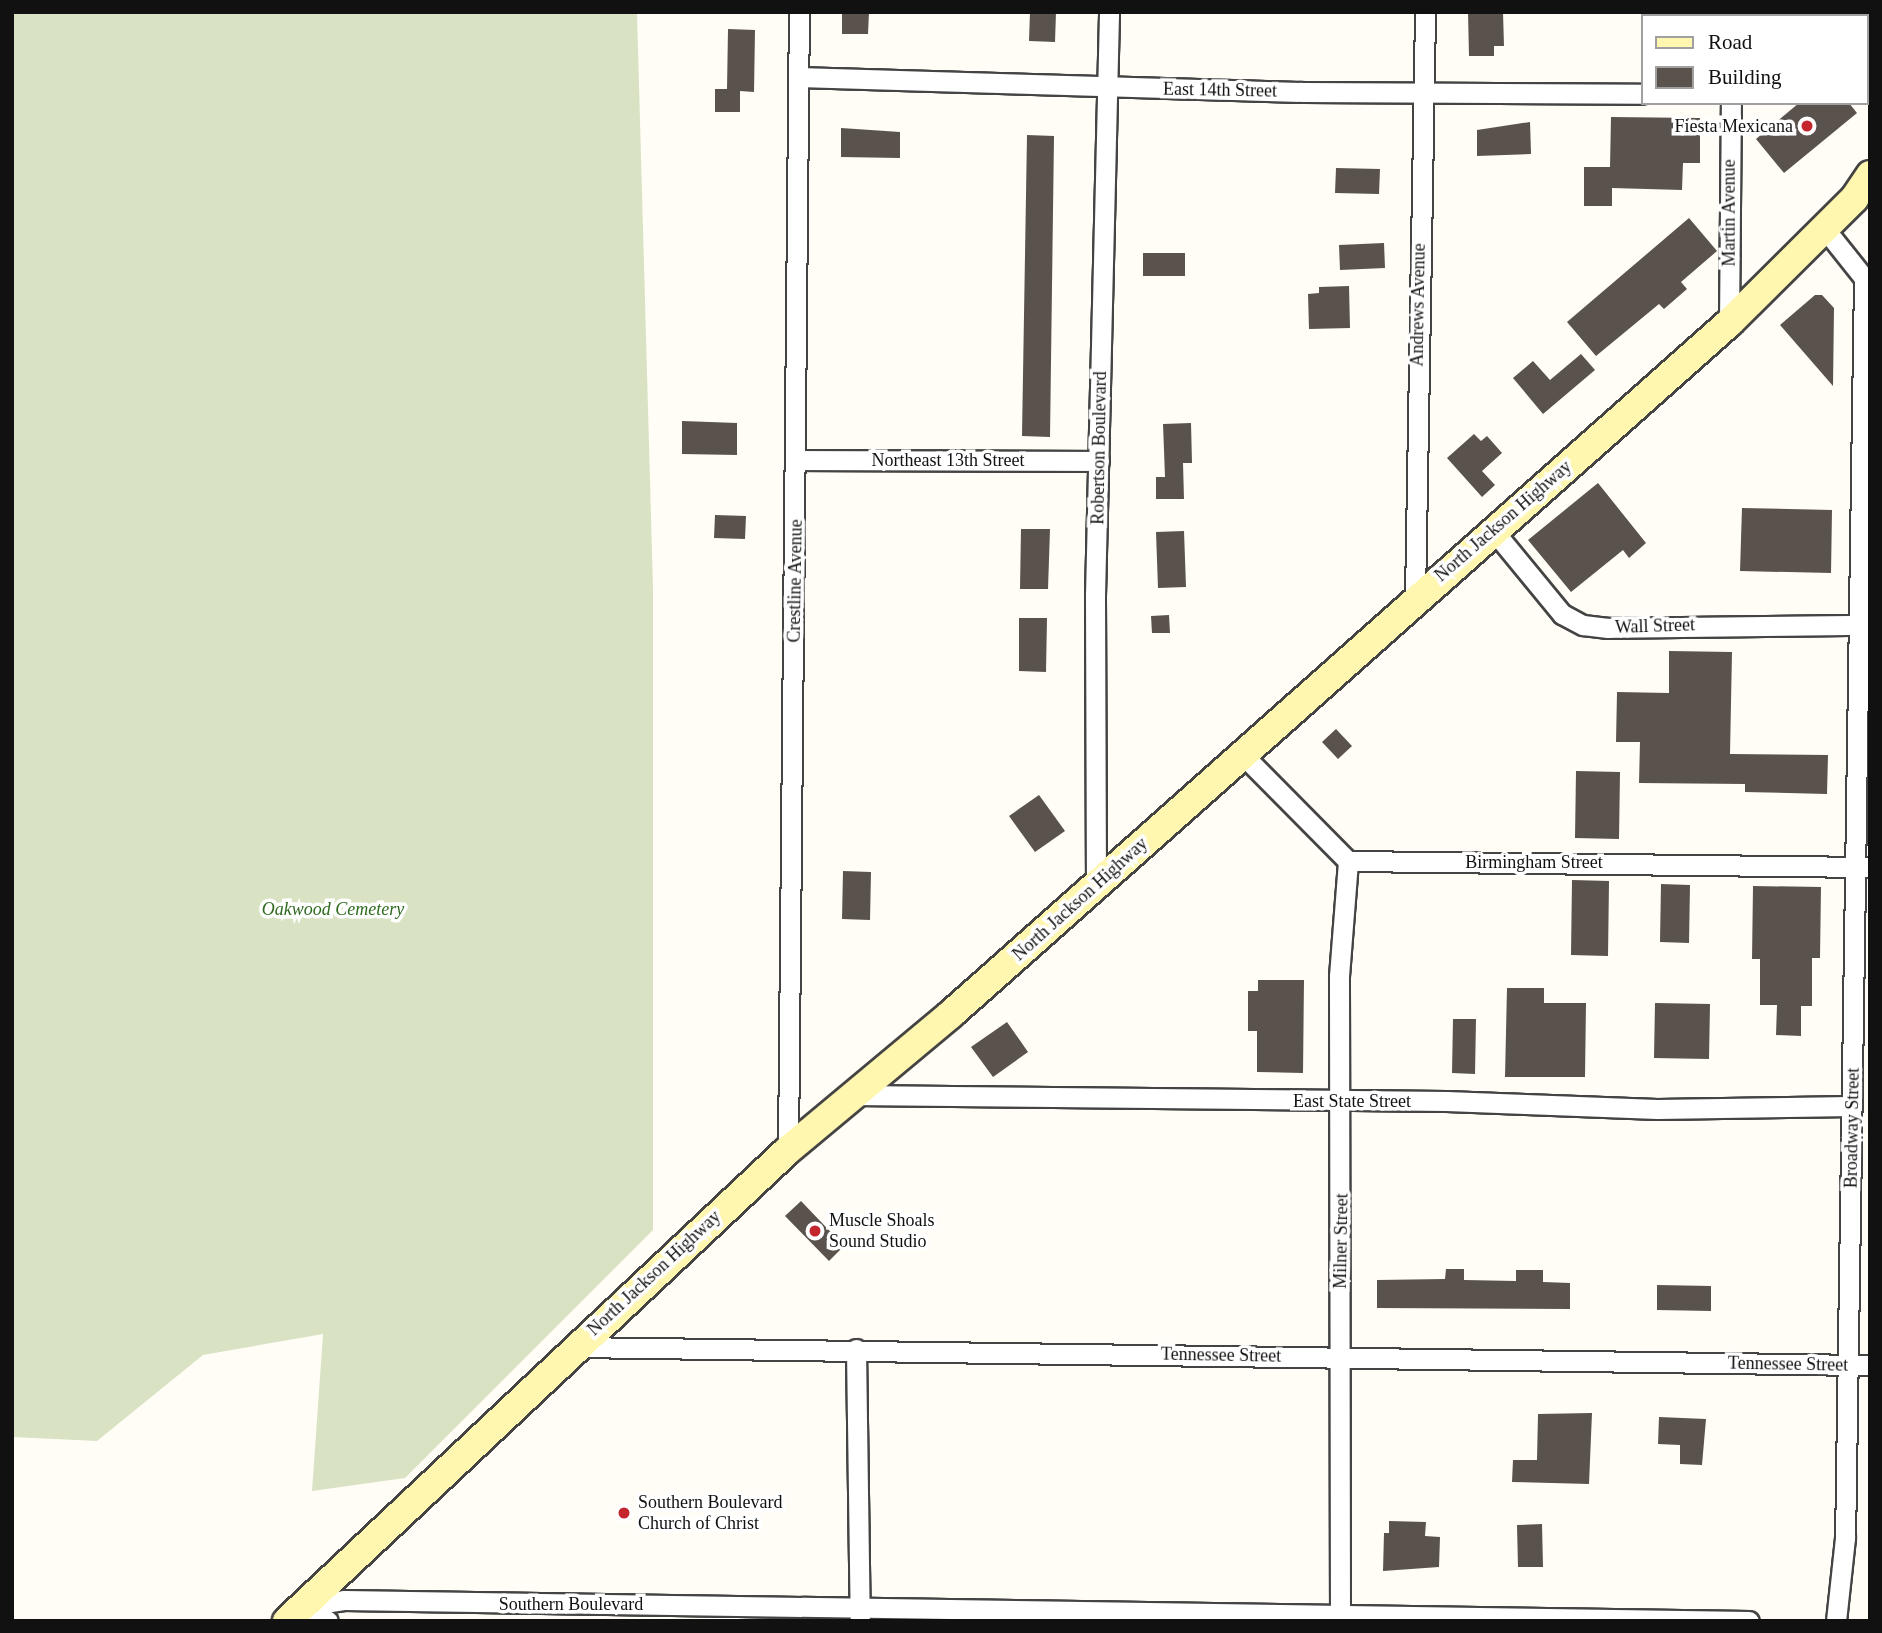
<!DOCTYPE html>
<style>
body{margin:0}
#map{position:relative;width:1882px;height:1633px;overflow:hidden;background:#fffdf5;font-family:"Times New Roman",serif}
div>[style]{position:absolute}
[style*='--x']{left:calc(var(--x)*1px);top:calc(var(--y)*1px);width:calc(var(--w)*1px);rotate:calc(var(--a)*1deg)}
.cemetery>*{inset:0;background:#d9e3c4}
.building>*{inset:0;background:#5a524d}
.roads{filter:drop-shadow(2px 0 #444) drop-shadow(-2px 0 #444) drop-shadow(0 2px #444) drop-shadow(0 -2px #444)}
.minor>*{height:19px;margin:-9.5px;padding:0 9.5px;transform-origin:9.5px;border-radius:9.5px;background:#fff}
.secondary>*{height:28px;margin:-14px;padding:0 14px;transform-origin:14px;border-radius:14px;background:#fff6b0}
.dots>*{width:19px;height:19px;translate:-50% -50%;box-sizing:border-box;border:4px solid #fff;border-radius:50%}
span{translate:-50% -50%;white-space:nowrap;text-align:center;line-height:1.15;-webkit-text-stroke:7px #fff;paint-order:stroke}
.street-label{font-size:18px;color:#111}
.poi-label{font-size:18px;color:#111}
.right{translate:-100% -50%;text-align:right}
.left{translate:0 -50%;text-align:left}
.park-label{font-size:18px;color:#2f6b1f;font-style:italic}
.frame{position:absolute;inset:0;border:14px solid #111;pointer-events:none}
.legend{position:absolute;left:1641px;top:14px;width:228px;height:91px;box-sizing:border-box;background:#fff;border:2px solid #a0a0a0;margin:0;padding:9px 12px;list-style:none;font-size:21px;color:#111}
.legend li{display:flex;align-items:center;gap:14px;height:35px}
.legend b{width:35px;border:2px solid #a0a0a0}
</style>
<div id="map">
<div class="cemetery">
<div style="clip-path:polygon(12px 12px,637px 12px,653px 588px,653px 1230px,405px 1478px,312px 1491px,323px 1334px,203px 1355px,97px 1441px,12px 1437px)"></div>
</div>
<div class="building">
<div style="clip-path:polygon(842px 12px,869px 12px,868px 34px,842px 34px)"></div>
<div style="clip-path:polygon(1030px 12px,1056px 12px,1055px 42px,1029px 41px)"></div>
<div style="clip-path:polygon(1468px 12px,1503px 12px,1504px 46px,1494px 46px,1494px 56px,1469px 56px)"></div>
<div style="clip-path:polygon(728px 29px,755px 30px,754px 92px,740px 91px,740px 112px,715px 112px,715px 89px,727px 89px)"></div>
<div style="clip-path:polygon(1799px 103px,1849px 103px,1857px 113px,1784px 173px,1756px 139px)"></div>
<div style="clip-path:polygon(1611px 117px,1700px 118px,1700px 163px,1683px 163px,1682px 190px,1612px 188px,1612px 206px,1584px 206px,1584px 167px,1610px 167px)"></div>
<div style="clip-path:polygon(1530px 122px,1531px 154px,1477px 156px,1477px 130px)"></div>
<div style="clip-path:polygon(841px 128px,900px 132px,900px 158px,841px 157px)"></div>
<div style="clip-path:polygon(1027px 135px,1054px 136px,1050px 437px,1022px 436px)"></div>
<div style="clip-path:polygon(1336px 168px,1380px 169px,1379px 194px,1335px 193px)"></div>
<div style="clip-path:polygon(1689px 218px,1717px 251px,1681px 282px,1687px 289px,1664px 309px,1659px 304px,1596px 356px,1567px 322px)"></div>
<div style="clip-path:polygon(1384px 243px,1385px 268px,1340px 270px,1339px 245px)"></div>
<div style="clip-path:polygon(1143px 253px,1185px 253px,1185px 276px,1143px 276px)"></div>
<div style="clip-path:polygon(1349px 286px,1350px 328px,1309px 329px,1308px 294px,1319px 293px,1319px 287px)"></div>
<div style="clip-path:polygon(1815px 295px,1822px 295px,1834px 308px,1833px 386px,1780px 325px)"></div>
<div style="clip-path:polygon(1581px 354px,1595px 370px,1543px 414px,1513px 378px,1533px 361px,1550px 380px)"></div>
<div style="clip-path:polygon(682px 421px,737px 423px,737px 455px,682px 454px)"></div>
<div style="clip-path:polygon(1191px 423px,1192px 463px,1183px 463px,1184px 499px,1156px 499px,1156px 477px,1165px 477px,1163px 424px)"></div>
<div style="clip-path:polygon(1474px 434px,1481px 441px,1487px 436px,1502px 453px,1482px 471px,1495px 485px,1482px 497px,1447px 458px)"></div>
<div style="clip-path:polygon(1598px 483px,1646px 543px,1629px 558px,1623px 550px,1571px 592px,1528px 540px)"></div>
<div style="clip-path:polygon(1742px 508px,1832px 510px,1831px 573px,1740px 571px)"></div>
<div style="clip-path:polygon(715px 515px,746px 516px,745px 539px,714px 538px)"></div>
<div style="clip-path:polygon(1021px 529px,1050px 529px,1048px 589px,1020px 589px)"></div>
<div style="clip-path:polygon(1184px 531px,1186px 587px,1158px 588px,1156px 532px)"></div>
<div style="clip-path:polygon(1169px 615px,1170px 633px,1152px 633px,1151px 616px)"></div>
<div style="clip-path:polygon(1019px 618px,1047px 618px,1046px 672px,1019px 671px)"></div>
<div style="clip-path:polygon(1669px 651px,1732px 652px,1730px 754px,1828px 755px,1827px 794px,1745px 792px,1745px 784px,1639px 783px,1640px 742px,1616px 742px,1617px 692px,1669px 693px)"></div>
<div style="clip-path:polygon(1336px 729px,1352px 746px,1338px 759px,1322px 742px)"></div>
<div style="clip-path:polygon(1576px 771px,1620px 772px,1619px 839px,1575px 838px)"></div>
<div style="clip-path:polygon(1039px 795px,1065px 831px,1035px 852px,1009px 816px)"></div>
<div style="clip-path:polygon(843px 871px,871px 872px,870px 920px,842px 919px)"></div>
<div style="clip-path:polygon(1572px 880px,1609px 881px,1608px 956px,1571px 955px)"></div>
<div style="clip-path:polygon(1661px 884px,1690px 885px,1689px 943px,1660px 942px)"></div>
<div style="clip-path:polygon(1753px 886px,1821px 887px,1820px 958px,1812px 958px,1812px 1006px,1801px 1006px,1801px 1036px,1776px 1035px,1777px 1005px,1760px 1005px,1760px 959px,1752px 959px)"></div>
<div style="clip-path:polygon(1258px 980px,1304px 980px,1303px 1073px,1257px 1072px,1257px 1031px,1248px 1031px,1248px 991px,1258px 991px)"></div>
<div style="clip-path:polygon(1507px 988px,1544px 988px,1544px 1003px,1586px 1003px,1585px 1077px,1505px 1077px)"></div>
<div style="clip-path:polygon(1655px 1003px,1710px 1004px,1709px 1059px,1654px 1058px)"></div>
<div style="clip-path:polygon(1453px 1019px,1476px 1019px,1475px 1074px,1452px 1073px)"></div>
<div style="clip-path:polygon(1007px 1022px,1028px 1052px,993px 1077px,971px 1047px)"></div>
<div style="clip-path:polygon(801px 1201px,844px 1246px,829px 1261px,785px 1216px)"></div>
<div style="clip-path:polygon(1446px 1269px,1464px 1269px,1464px 1280px,1516px 1281px,1516px 1270px,1543px 1270px,1543px 1282px,1570px 1283px,1570px 1309px,1377px 1308px,1377px 1280px,1445px 1279px)"></div>
<div style="clip-path:polygon(1657px 1285px,1711px 1286px,1711px 1311px,1657px 1310px)"></div>
<div style="clip-path:polygon(1592px 1413px,1589px 1484px,1512px 1482px,1513px 1460px,1537px 1460px,1538px 1414px)"></div>
<div style="clip-path:polygon(1659px 1417px,1706px 1419px,1702px 1465px,1680px 1464px,1680px 1445px,1658px 1444px)"></div>
<div style="clip-path:polygon(1389px 1521px,1426px 1522px,1425px 1536px,1440px 1537px,1439px 1567px,1383px 1571px,1384px 1533px,1389px 1533px)"></div>
<div style="clip-path:polygon(1542px 1524px,1543px 1567px,1518px 1567px,1517px 1525px)"></div>
</div>
<div class="roads">
<div class="minor">
<div style="--x:1731;--y:16;--w:4;--a:-76"></div>
<div style="--x:798;--y:77;--w:506;--a:1.7"></div>
<div style="--x:1304;--y:92;--w:338;--a:0.3"></div>
<div style="--x:1825;--y:229;--w:63;--a:51.5"></div>
<div style="--x:1864;--y:278;--w:1260;--a:90.86"></div>
<div style="--x:1845;--y:1538;--w:83;--a:96.2"></div>
<div style="--x:1729;--y:323;--w:220;--a:-89.5"></div>
<div style="--x:797;--y:460;--w:302;--a:0.2"></div>
<div style="--x:1493;--y:530;--w:109;--a:50.6"></div>
<div style="--x:1562;--y:614;--w:24;--a:28"></div>
<div style="--x:1583;--y:625;--w:25;--a:7"></div>
<div style="--x:1608;--y:628;--w:252;--a:-0.7"></div>
<div style="--x:1415;--y:598;--w:586;--a:-89.02"></div>
<div style="--x:1243;--y:755;--w:149;--a:45.3"></div>
<div style="--x:1348;--y:861;--w:521;--a:0.66"></div>
<div style="--x:1096;--y:884;--w:289;--a:-90.2"></div>
<div style="--x:1095;--y:595;--w:583;--a:-88.62"></div>
<div style="--x:852;--y:1095;--w:594;--a:0.58"></div>
<div style="--x:1446;--y:1101;--w:211;--a:2.2"></div>
<div style="--x:1657;--y:1109;--w:195;--a:-0.9"></div>
<div style="--x:788;--y:1150;--w:1138;--a:-89.45"></div>
<div style="--x:574;--y:1347;--w:1296;--a:0.8"></div>
<div style="--x:856;--y:1349;--w:272;--a:89.2"></div>
<div style="--x:304;--y:1606;--w:40;--a:-8.5"></div>
<div style="--x:344;--y:1600;--w:1405;--a:0.86"></div>
<div style="--x:304;--y:1606;--w:28;--a:32"></div>
<div style="--x:1340;--y:1621;--w:645;--a:-90.09"></div>
<div style="--x:1339;--y:976;--w:115;--a:-85.5"></div>
</div>
<div class="secondary">
<div style="--x:287;--y:1621;--w:688;--a:-43.23"></div>
<div style="--x:788;--y:1150;--w:212;--a:-39.8"></div>
<div style="--x:951;--y:1014;--w:1041;--a:-41.61"></div>
<div style="--x:1729;--y:323;--w:176;--a:-44.8"></div>
<div style="--x:1854;--y:199;--w:29;--a:-56"></div>
</div>
</div>
<div class="dots">
<div style="left:1807px;top:126px;background:#c4262e"></div>
<div style="left:815px;top:1231px;background:#c4262e"></div>
<div style="left:624px;top:1513px;background:#c4262e"></div>
</div>
<div class="street-label">
<span style="left:1220px;top:90px;rotate:1deg">East 14th Street</span>
<span style="left:1729px;top:213px;rotate:-90deg">Martin Avenue</span>
<span style="left:1418px;top:305px;rotate:-89deg">Andrews Avenue</span>
<span style="left:1099px;top:448px;rotate:-89deg">Robertson Boulevard</span>
<span style="left:948px;top:460px">Northeast 13th Street</span>
<span style="left:1503px;top:521px;rotate:-41deg">North Jackson Highway</span>
<span style="left:795px;top:581px;rotate:-89deg">Crestline Avenue</span>
<span style="left:1655px;top:626px;rotate:-2deg">Wall Street</span>
<span style="left:1534px;top:862px">Birmingham Street</span>
<span style="left:1080px;top:899px;rotate:-42deg">North Jackson Highway</span>
<span style="left:1352px;top:1101px">East State Street</span>
<span style="left:1852px;top:1128px;rotate:-89deg">Broadway Street</span>
<span style="left:1341px;top:1241px;rotate:-89deg">Milner Street</span>
<span style="left:654px;top:1273px;rotate:-43deg">North Jackson Highway</span>
<span style="left:1221px;top:1355px;rotate:1deg">Tennessee Street</span>
<span style="left:1788px;top:1364px;rotate:1deg">Tennessee Street</span>
<span style="left:571px;top:1604px">Southern Boulevard</span>
</div>
<div class="poi-label">
<span class="right" style="left:1793px;top:126px">Fiesta Mexicana</span>
<span class="left" style="left:829px;top:1231px">Muscle Shoals<br>Sound Studio</span>
<span class="left" style="left:638px;top:1513px">Southern Boulevard<br>Church of Christ</span>
</div>
<div class="park-label">
<span style="left:333px;top:909px">Oakwood Cemetery</span>
</div>
<div class="frame"></div>
<ul class="legend">
<li><b style="height:9px;background:#fff6b0"></b>Road</li>
<li><b style="height:19px;background:#5a524d"></b>Building</li>
</ul>
</div>
